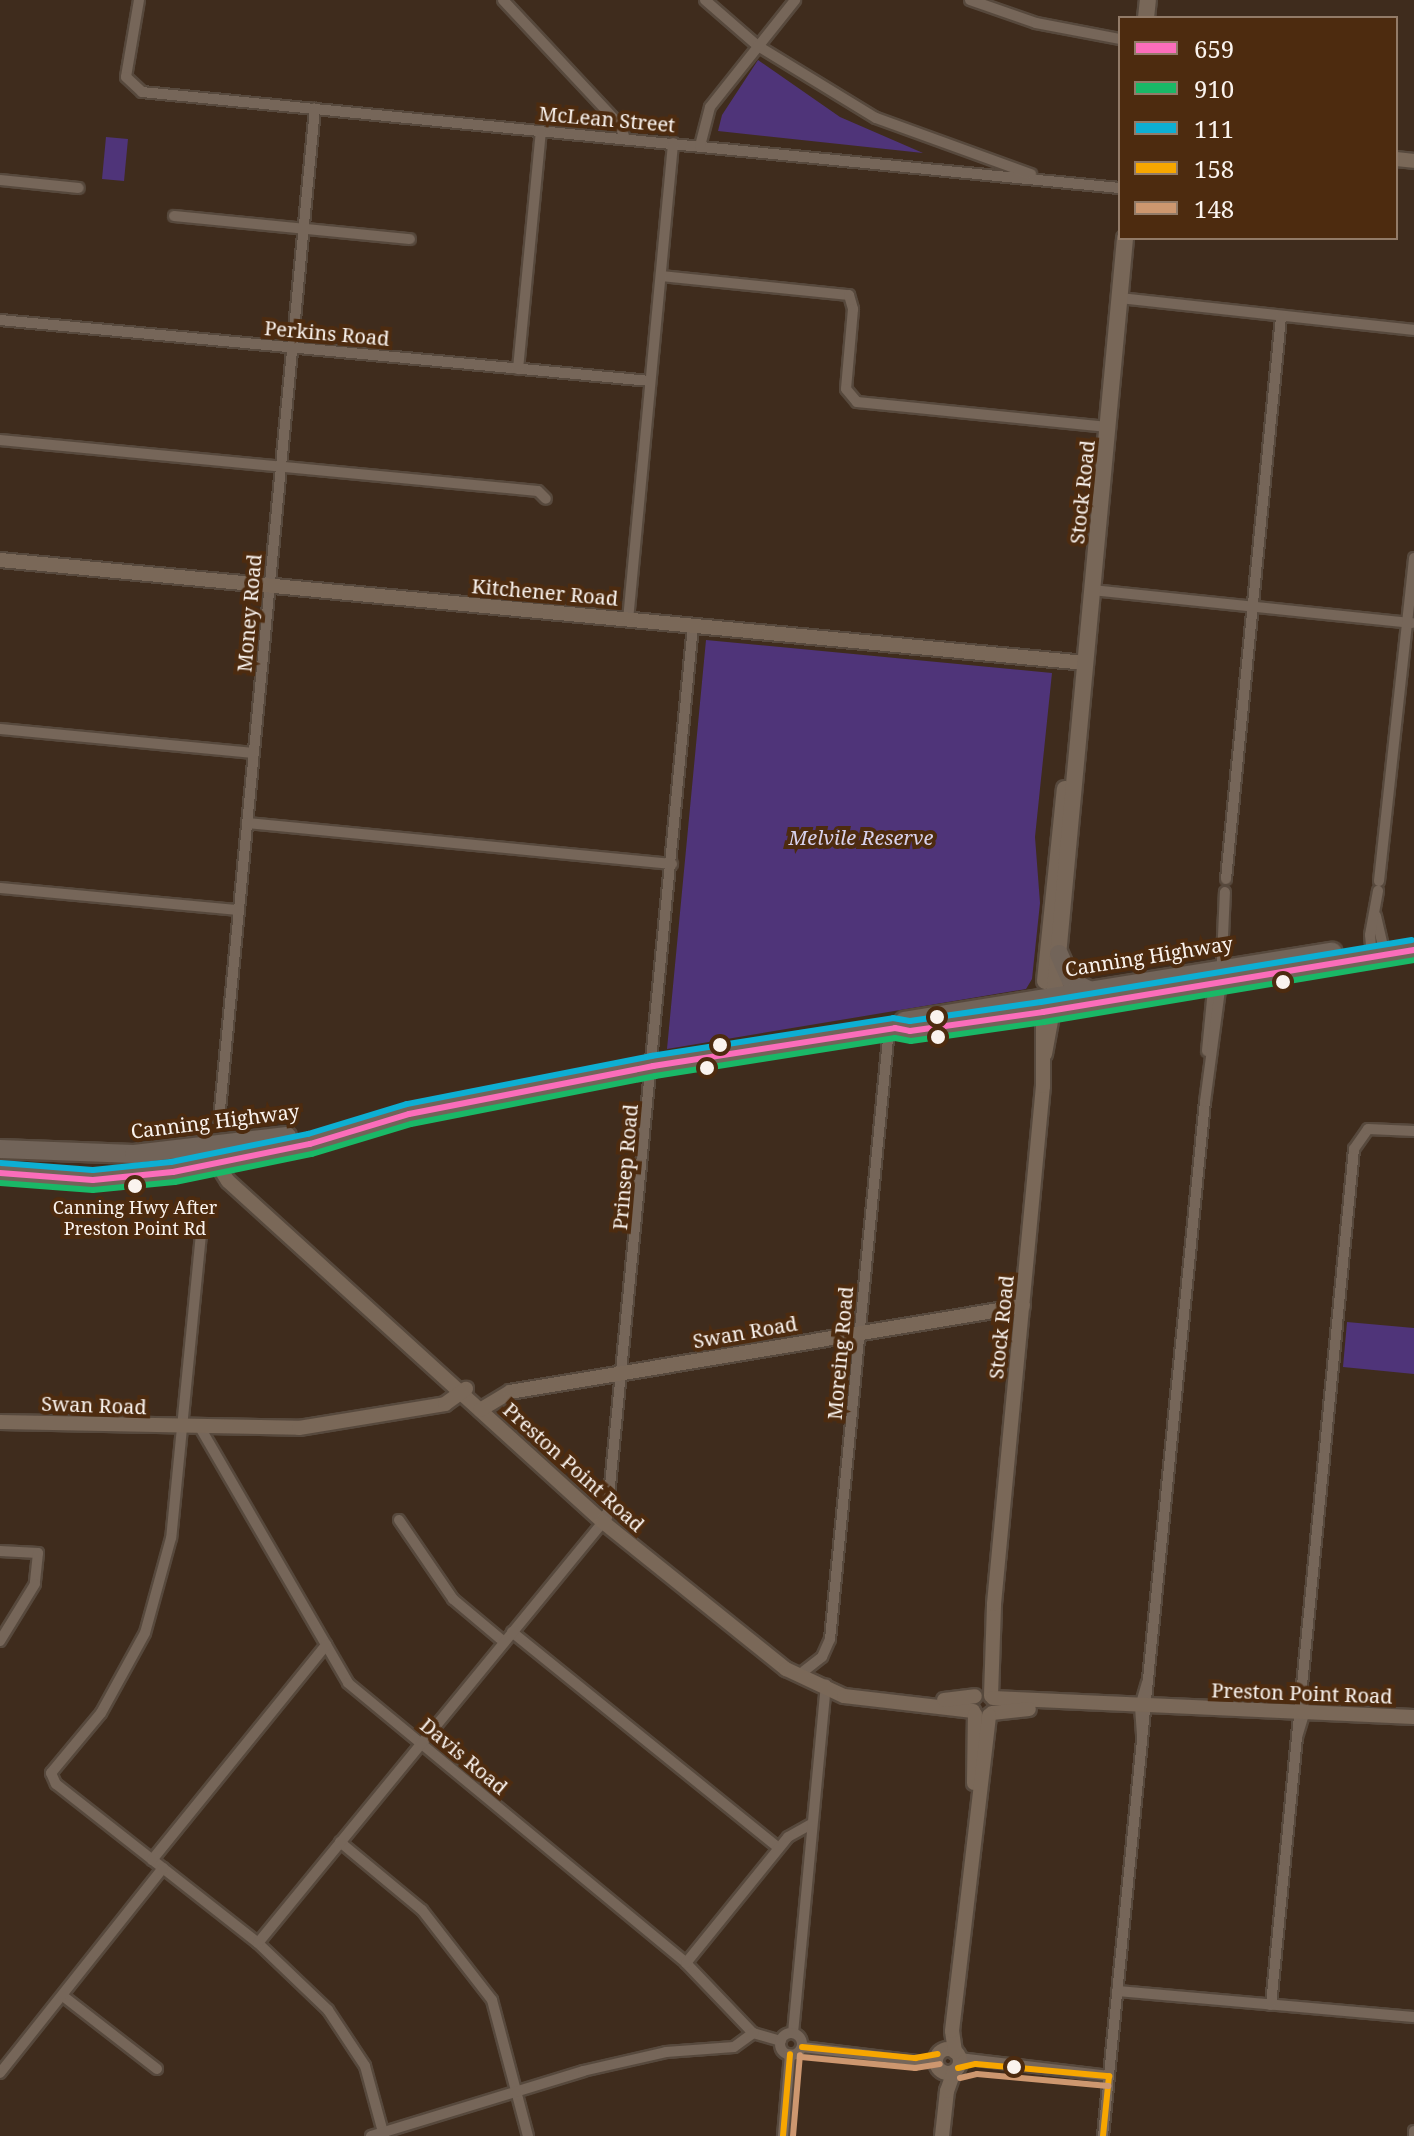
<!DOCTYPE html>
<style>
body{margin:0}
#map{position:relative;width:1414px;height:2136px;overflow:hidden;background:#3f2c1d;font-family:"Noto Serif",serif}
div>[style]{position:absolute}
[style*='--x']{left:calc(var(--x)*1px);top:calc(var(--y)*1px);width:calc(var(--w)*1px);rotate:calc(var(--a)*1deg)}
.green>*{inset:0;background:#4f3479}
.roads{filter:drop-shadow(2px 0 #57493d) drop-shadow(-2px 0 #57493d) drop-shadow(0 2px #57493d) drop-shadow(0 -2px #57493d)}
.street>*{height:10px;margin:-5px;padding:0 5px;transform-origin:5px;border-radius:5px;background:#766659}
.street>.ring{margin:-5px;padding:0;box-sizing:content-box;background:none;border:10px solid #766659;border-radius:50%}
.secondary>*{height:14px;margin:-7px;padding:0 7px;transform-origin:7px;border-radius:7px;background:#7a6858}
.secondary>.ring{margin:-7px;padding:0;box-sizing:content-box;background:none;border:14px solid #7a6858;border-radius:50%}
.primary>*{height:16px;margin:-8px;padding:0 8px;transform-origin:8px;border-radius:8px;background:#786758}
.highway>*{height:18px;margin:-9px;padding:0 9px;transform-origin:9px;border-radius:9px;background:#726459}
.bus-1>*{height:6px;margin:-3px;padding:0 3px;transform-origin:3px;border-radius:3px;background:#fb6dba}
.bus-2>*{height:6px;margin:-3px;padding:0 3px;transform-origin:3px;border-radius:3px;background:#1ab867}
.bus-3>*{height:6px;margin:-3px;padding:0 3px;transform-origin:3px;border-radius:3px;background:#0dafd3}
.bus-4>*{height:6px;margin:-3px;padding:0 3px;transform-origin:3px;border-radius:3px;background:#f7a600}
.bus-5>*{height:6px;margin:-3px;padding:0 3px;transform-origin:3px;border-radius:3px;background:#cd976f}
.dots>*{width:22px;height:22px;translate:-50% -50%;box-sizing:border-box;border:4px solid #4d2b0f;border-radius:50%}
span{translate:-50% -50%;white-space:nowrap;text-align:center;line-height:1.15;-webkit-text-stroke:8px #4d2b0f;paint-order:stroke}
.bus-label{font-size:18px;color:#faf3ee}
.street-label{font-size:20px;color:#faf3ee}
.park-label{font-size:20px;color:#d8d2ed;font-style:italic}
.legend{position:absolute;left:1118px;top:16px;width:280px;height:224px;box-sizing:border-box;background:#4d2b0f;border:2px solid #927b68;margin:0;padding:10px 14px;list-style:none;font-size:24px;color:#faf3ee}
.legend li{display:flex;align-items:center;gap:16px;height:40px}
.legend b{width:40px;border:2px solid #927b68}
</style>
<div id="map">
<div class="green">
<div style="clip-path:polygon(758px 60px,840px 117px,923px 153px,718px 131px,722px 115px)"></div>
<div style="clip-path:polygon(106px 137px,128px 139px,124px 181px,102px 179px)"></div>
<div style="clip-path:polygon(706px 640px,1052px 673px,1035px 837px,1040px 903px,1032px 979px,1026px 989px,667px 1049px)"></div>
<div style="clip-path:polygon(1347px 1322px,1414px 1328px,1414px 1374px,1343px 1367px)"></div>
</div>
<div class="roads">
<div class="street">
<div style="--x:139;--y:0;--w:78;--a:99.6"></div>
<div style="--x:126;--y:77;--w:22;--a:43"></div>
<div style="--x:142;--y:92;--w:983;--a:5.61"></div>
<div style="--x:503;--y:0;--w:171;--a:46.9"></div>
<div style="--x:620;--y:125;--w:15;--a:70"></div>
<div style="--x:705;--y:0;--w:70;--a:41"></div>
<div style="--x:758;--y:46;--w:138;--a:31.4"></div>
<div style="--x:876;--y:118;--w:165;--a:19.9"></div>
<div style="--x:970;--y:0;--w:70;--a:19.2"></div>
<div style="--x:1036;--y:23;--w:86;--a:10.8"></div>
<div style="--x:700;--y:146;--w:40;--a:-75.6"></div>
<div style="--x:710;--y:107;--w:137;--a:-51.5"></div>
<div style="--x:0;--y:180;--w:79;--a:5.8"></div>
<div style="--x:174;--y:216;--w:237;--a:5.6"></div>
<div style="--x:661;--y:276;--w:189;--a:5.8"></div>
<div style="--x:849;--y:295;--w:15;--a:74"></div>
<div style="--x:853;--y:309;--w:80;--a:95"></div>
<div style="--x:846;--y:389;--w:17;--a:50"></div>
<div style="--x:857;--y:402;--w:252;--a:5.7"></div>
<div style="--x:1120;--y:298;--w:296;--a:6.2"></div>
<div style="--x:0;--y:320;--w:653;--a:5.36"></div>
<div style="--x:518;--y:369;--w:239;--a:-84.5"></div>
<div style="--x:0;--y:440;--w:540;--a:5.42"></div>
<div style="--x:538;--y:491;--w:11;--a:45"></div>
<div style="--x:1092;--y:590;--w:322;--a:5.9"></div>
<div style="--x:628;--y:620;--w:479;--a:-84.6"></div>
<div style="--x:0;--y:729;--w:255;--a:5.4"></div>
<div style="--x:247;--y:823;--w:427;--a:5.5"></div>
<div style="--x:1226;--y:879;--w:565;--a:-84.41"></div>
<div style="--x:1379;--y:881;--w:325;--a:-83.8"></div>
<div style="--x:0;--y:888;--w:240;--a:5.3"></div>
<div style="--x:1376;--y:916;--w:40;--a:77"></div>
<div style="--x:1372;--y:957;--w:22;--a:-95"></div>
<div style="--x:1370;--y:935;--w:45;--a:-79.7"></div>
<div style="--x:1207;--y:1051;--w:71;--a:-84.4"></div>
<div style="--x:219;--y:1120;--w:1016;--a:-84.58"></div>
<div style="--x:201;--y:1234;--w:305;--a:95.6"></div>
<div style="--x:171;--y:1538;--w:98;--a:105.3"></div>
<div style="--x:145;--y:1633;--w:91;--a:118.8"></div>
<div style="--x:101;--y:1713;--w:78;--a:129.8"></div>
<div style="--x:51;--y:1773;--w:12;--a:66"></div>
<div style="--x:56;--y:1784;--w:257;--a:38.2"></div>
<div style="--x:258;--y:1943;--w:97;--a:43.7"></div>
<div style="--x:328;--y:2010;--w:67;--a:56.5"></div>
<div style="--x:365;--y:2066;--w:73;--a:74.8"></div>
<div style="--x:201;--y:1429;--w:293;--a:59.9"></div>
<div style="--x:348;--y:1683;--w:439;--a:39.6"></div>
<div style="--x:686;--y:1963;--w:97;--a:46.3"></div>
<div style="--x:753;--y:2033;--w:29;--a:16"></div>
<div style="--x:399;--y:1520;--w:96;--a:55.6"></div>
<div style="--x:453;--y:1599;--w:67;--a:40.1"></div>
<div style="--x:0;--y:1551;--w:38;--a:3"></div>
<div style="--x:38;--y:1553;--w:31;--a:96"></div>
<div style="--x:35;--y:1584;--w:67;--a:121.6"></div>
<div style="--x:512;--y:1632;--w:343;--a:39"></div>
<div style="--x:804;--y:1671;--w:23;--a:-38"></div>
<div style="--x:822;--y:1657;--w:20;--a:-66"></div>
<div style="--x:830;--y:1639;--w:613;--a:-84.48"></div>
<div style="--x:1142;--y:1735;--w:28;--a:-94"></div>
<div style="--x:1140;--y:1707;--w:25;--a:-74"></div>
<div style="--x:1297;--y:1737;--w:24;--a:-73"></div>
<div style="--x:1304;--y:1714;--w:25;--a:-95"></div>
<div style="--x:340;--y:1842;--w:107;--a:39.7"></div>
<div style="--x:422;--y:1910;--w:114;--a:52.1"></div>
<div style="--x:492;--y:2000;--w:141;--a:75.2"></div>
<div style="--x:152;--y:1860;--w:277;--a:-51"></div>
<div style="--x:258;--y:1943;--w:551;--a:-50.67"></div>
<div style="--x:607;--y:1517;--w:895;--a:-84.49"></div>
<div style="--x:686;--y:1963;--w:162;--a:-51"></div>
<div style="--x:788;--y:1837;--w:26;--a:-29"></div>
<div style="--x:1117;--y:1991;--w:298;--a:5"></div>
<div style="--x:63;--y:1996;--w:119;--a:37.8"></div>
<div style="--x:1271;--y:2005;--w:860;--a:-84.46"></div>
<div style="--x:1354;--y:1149;--w:24;--a:-55"></div>
<div style="--x:1368;--y:1129;--w:46;--a:2.5"></div>
<div style="--x:793;--y:2033;--w:350;--a:-84.6"></div>
<div class="ring" style="left:780px;top:2033px;width:12px;height:12px"></div>
<div style="--x:802;--y:2047;--w:134;--a:6.9"></div>
<div style="--x:959;--y:2058;--w:151;--a:6.8"></div>
<div style="--x:0;--y:2073;--w:262;--a:-51.5"></div>
<div style="--x:371;--y:2136;--w:222;--a:-17"></div>
<div style="--x:583;--y:2071;--w:85;--a:-12.9"></div>
<div style="--x:666;--y:2052;--w:68;--a:-4.2"></div>
<div style="--x:734;--y:2047;--w:24;--a:-36"></div>
<div style="--x:783;--y:2136;--w:82;--a:-85.1"></div>
<div style="--x:1103;--y:2136;--w:1039;--a:-84.37"></div>
<div style="--x:1205;--y:1102;--w:121;--a:-82.4"></div>
<div style="--x:1221;--y:982;--w:90;--a:-87.5"></div>
<div style="--x:1414;--y:2136;--w:5;--a:-90"></div>
</div>
<div class="secondary">
<div style="--x:1396;--y:159;--w:18;--a:6"></div>
<div style="--x:0;--y:560;--w:1091;--a:5.42"></div>
<div style="--x:1045;--y:1054;--w:45;--a:-79.7"></div>
<div style="--x:211;--y:1154;--w:32;--a:58"></div>
<div style="--x:228;--y:1181;--w:507;--a:42.28"></div>
<div style="--x:603;--y:1522;--w:235;--a:38.8"></div>
<div style="--x:786;--y:1669;--w:64;--a:25"></div>
<div style="--x:844;--y:1696;--w:130;--a:6.6"></div>
<div style="--x:480;--y:1410;--w:35;--a:-31"></div>
<div style="--x:510;--y:1392;--w:520;--a:-9.52"></div>
<div style="--x:0;--y:1422;--w:299;--a:1.1"></div>
<div style="--x:299;--y:1428;--w:148;--a:-9.3"></div>
<div style="--x:445;--y:1404;--w:26;--a:-36"></div>
<div style="--x:991;--y:1696;--w:92;--a:-88.1"></div>
<div style="--x:994;--y:1604;--w:520;--a:-84.6"></div>
<div style="--x:1043;--y:1086;--w:74;--a:-90"></div>
<div style="--x:993;--y:1698;--w:421;--a:2.6"></div>
<div style="--x:944;--y:1700;--w:31;--a:-7"></div>
<div style="--x:992;--y:1713;--w:37;--a:-6"></div>
<div style="--x:974;--y:1783;--w:69;--a:-89.2"></div>
<div class="ring" style="left:936px;top:2049px;width:10px;height:10px"></div>
<div style="--x:955;--y:2052;--w:21;--a:-98"></div>
<div style="--x:952;--y:2031;--w:318;--a:-83.3"></div>
<div style="--x:942;--y:2136;--w:45;--a:-83.7"></div>
<div style="--x:947;--y:2091;--w:20;--a:-70"></div>
</div>
<div class="primary">
<div style="--x:1146;--y:18;--w:18;--a:-84"></div>
<div style="--x:1045;--y:981;--w:193;--a:-84.1"></div>
<div style="--x:1053;--y:1009;--w:774;--a:-84.66"></div>
</div>
<div class="highway">
<div style="--x:1059;--y:954;--w:30;--a:66"></div>
<div style="--x:1071;--y:981;--w:18;--a:27"></div>
<div style="--x:904;--y:1021;--w:434;--a:-9.2"></div>
<div style="--x:0;--y:1149;--w:134;--a:2.1"></div>
<div style="--x:134;--y:1154;--w:154;--a:-6.7"></div>
<div style="--x:0;--y:1173;--w:93;--a:4.3"></div>
<div style="--x:93;--y:1180;--w:80;--a:-5.7"></div>
<div style="--x:173;--y:1172;--w:140;--a:-11.6"></div>
<div style="--x:310;--y:1144;--w:103;--a:-16.9"></div>
<div style="--x:409;--y:1114;--w:249;--a:-11.1"></div>
<div style="--x:653;--y:1066;--w:245;--a:-8.9"></div>
<div style="--x:895;--y:1028;--w:15;--a:11"></div>
<div style="--x:910;--y:1031;--w:134;--a:-8.1"></div>
<div style="--x:1043;--y:1012;--w:376;--a:-9.5"></div>
</div>
</div>
<div class="bus-1">
<div style="--x:0;--y:1173;--w:93;--a:4.3"></div>
<div style="--x:93;--y:1180;--w:80;--a:-5.7"></div>
<div style="--x:173;--y:1172;--w:140;--a:-11.6"></div>
<div style="--x:310;--y:1144;--w:103;--a:-16.9"></div>
<div style="--x:409;--y:1114;--w:249;--a:-11.1"></div>
<div style="--x:653;--y:1066;--w:245;--a:-8.9"></div>
<div style="--x:895;--y:1028;--w:15;--a:11"></div>
<div style="--x:910;--y:1031;--w:134;--a:-8.1"></div>
<div style="--x:1043;--y:1012;--w:376;--a:-9.5"></div>
</div>
<div class="bus-2">
<div style="--x:0;--y:1183;--w:93;--a:4.3"></div>
<div style="--x:93;--y:1190;--w:82;--a:-5.6"></div>
<div style="--x:175;--y:1182;--w:140;--a:-11.6"></div>
<div style="--x:312;--y:1154;--w:103;--a:-16.9"></div>
<div style="--x:411;--y:1124;--w:249;--a:-11.1"></div>
<div style="--x:655;--y:1076;--w:243;--a:-9"></div>
<div style="--x:895;--y:1038;--w:16;--a:11"></div>
<div style="--x:911;--y:1041;--w:134;--a:-8.1"></div>
<div style="--x:1044;--y:1022;--w:375;--a:-9.5"></div>
</div>
<div class="bus-3">
<div style="--x:1;--y:1163;--w:92;--a:4.4"></div>
<div style="--x:93;--y:1170;--w:78;--a:-5.9"></div>
<div style="--x:171;--y:1162;--w:140;--a:-11.6"></div>
<div style="--x:308;--y:1134;--w:103;--a:-16.9"></div>
<div style="--x:407;--y:1104;--w:249;--a:-11.1"></div>
<div style="--x:651;--y:1056;--w:245;--a:-8.9"></div>
<div style="--x:893;--y:1018;--w:17;--a:10"></div>
<div style="--x:910;--y:1021;--w:132;--a:-8.3"></div>
<div style="--x:1041;--y:1002;--w:376;--a:-9.5"></div>
</div>
<div class="bus-4">
<div style="--x:802;--y:2047;--w:114;--a:5.6"></div>
<div style="--x:915;--y:2058;--w:23;--a:-10"></div>
<div style="--x:958;--y:2068;--w:18;--a:-13"></div>
<div style="--x:976;--y:2064;--w:134;--a:5.2"></div>
<div style="--x:783;--y:2136;--w:82;--a:-85.1"></div>
<div style="--x:1103;--y:2136;--w:60;--a:-84.3"></div>
</div>
<div class="bus-5">
<div style="--x:801;--y:2057;--w:115;--a:5.5"></div>
<div style="--x:915;--y:2068;--w:25;--a:-9"></div>
<div style="--x:960;--y:2078;--w:17;--a:-13"></div>
<div style="--x:977;--y:2074;--w:132;--a:5.2"></div>
<div style="--x:793;--y:2136;--w:81;--a:-85.1"></div>
</div>
<div class="dots">
<div style="left:1283px;top:982px;background:#faf3ee"></div>
<div style="left:937px;top:1017px;background:#faf3ee"></div>
<div style="left:938px;top:1037px;background:#faf3ee"></div>
<div style="left:720px;top:1045px;background:#faf3ee"></div>
<div style="left:707px;top:1068px;background:#faf3ee"></div>
<div style="left:135px;top:1186px;background:#faf3ee"></div>
<div style="left:1014px;top:2067px;background:#faf3ee"></div>
</div>
<div class="bus-label">
<span style="left:135px;top:1218px">Canning Hwy After<br>Preston Point Rd</span>
</div>
<div class="street-label">
<span style="left:607px;top:119px;rotate:5deg">McLean Street</span>
<span style="left:327px;top:333px;rotate:5deg">Perkins Road</span>
<span style="left:1082px;top:492px;rotate:-84deg">Stock Road</span>
<span style="left:545px;top:592px;rotate:5deg">Kitchener Road</span>
<span style="left:249px;top:613px;rotate:-85deg">Money Road</span>
<span style="left:1149px;top:956px;rotate:-9deg">Canning Highway</span>
<span style="left:215px;top:1121px;rotate:-7deg">Canning Highway</span>
<span style="left:625px;top:1167px;rotate:-85deg">Prinsep Road</span>
<span style="left:1001px;top:1327px;rotate:-84deg">Stock Road</span>
<span style="left:745px;top:1332px;rotate:-10deg">Swan Road</span>
<span style="left:840px;top:1353px;rotate:-85deg">Moreing Road</span>
<span style="left:94px;top:1405px;rotate:2deg">Swan Road</span>
<span style="left:574px;top:1467px;rotate:42deg">Preston Point Road</span>
<span style="left:1302px;top:1693px;rotate:2deg">Preston Point Road</span>
<span style="left:464px;top:1756px;rotate:40deg">Davis Road</span>
</div>
<div class="park-label">
<span style="left:861px;top:837px">Melvile Reserve</span>
</div>
<ul class="legend">
<li><b style="height:10px;background:#fb6dba"></b>659</li>
<li><b style="height:10px;background:#1ab867"></b>910</li>
<li><b style="height:10px;background:#0dafd3"></b>111</li>
<li><b style="height:10px;background:#f7a600"></b>158</li>
<li><b style="height:10px;background:#cd976f"></b>148</li>
</ul>
</div>
